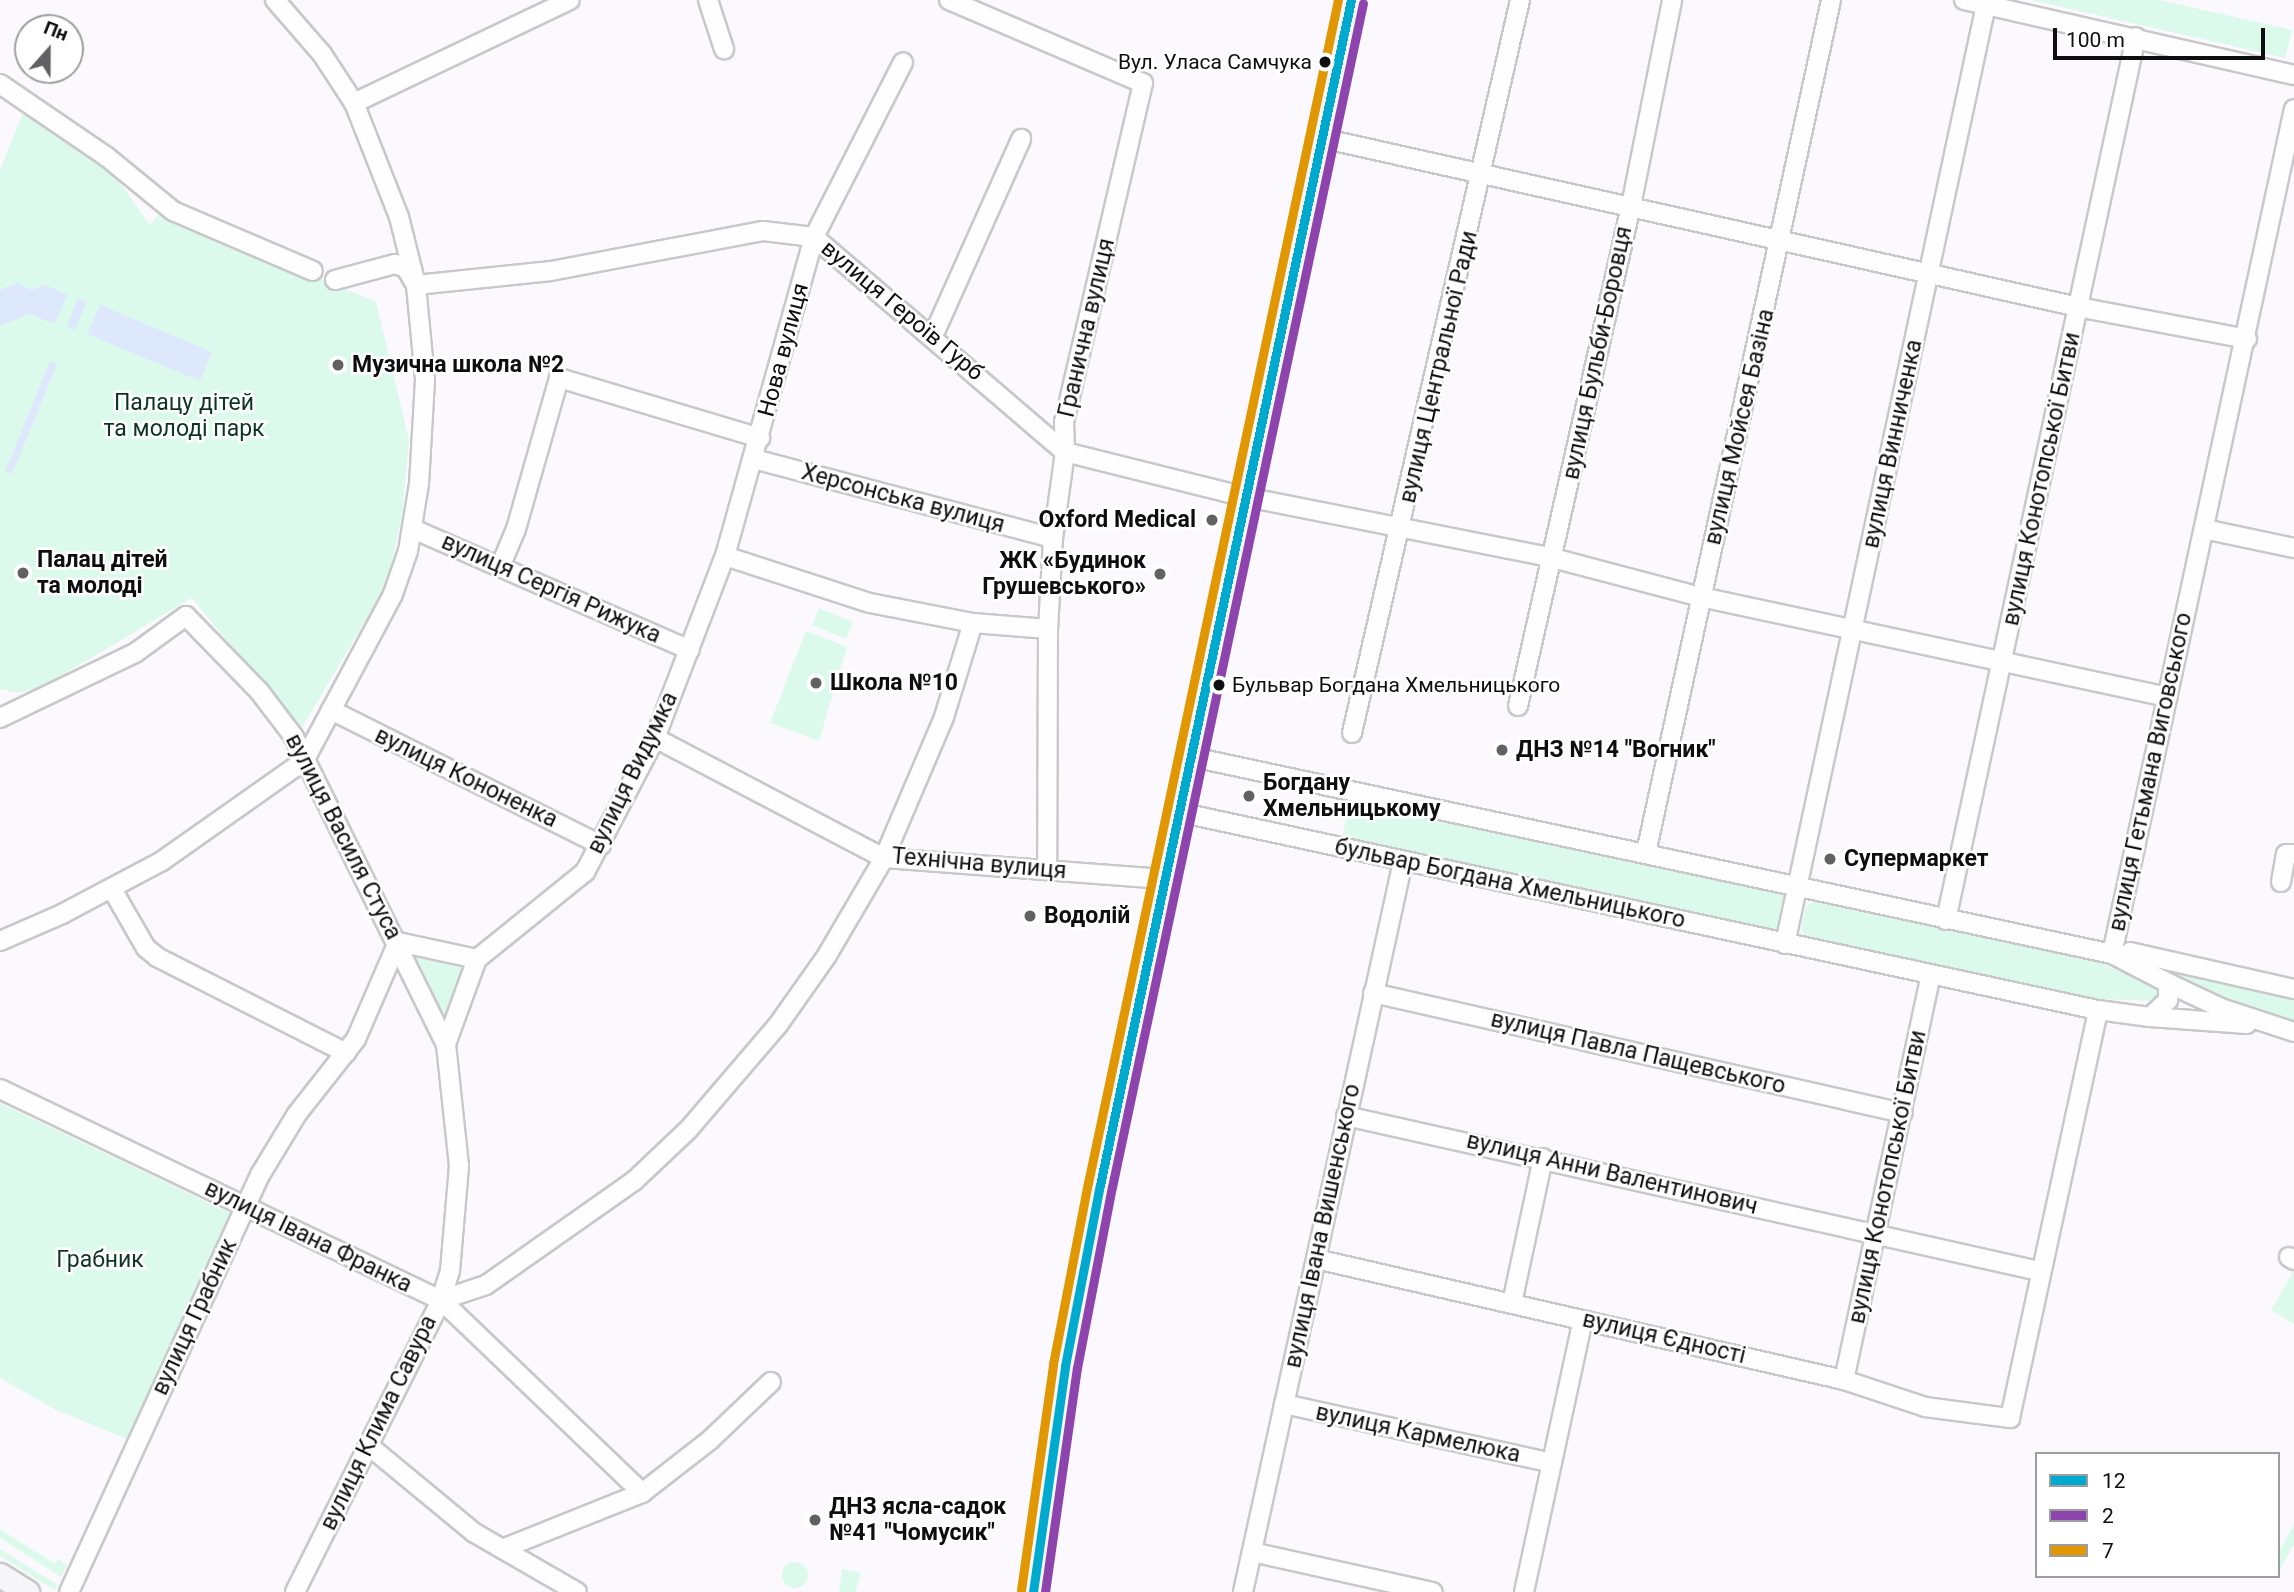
<!DOCTYPE html>
<meta charset="utf-8">
<style>
body{margin:0}
#map{position:relative;width:2294px;height:1592px;overflow:hidden;background:#fbf9fd;font-family:Roboto,sans-serif}
div>[style]{position:absolute}
[style*='--x']{left:calc(var(--x)*1px);top:calc(var(--y)*1px);width:calc(var(--w)*1px);rotate:calc(var(--a)*1deg)}
.green>*{inset:0;background:#dcfaec}
.round{border-radius:50%}
.water>*{inset:0;background:#dee8fd}
.roads{filter:drop-shadow(2px 0 #c8c8ca) drop-shadow(-2px 0 #c8c8ca) drop-shadow(0 2px #c8c8ca) drop-shadow(0 -2px #c8c8ca)}
.minor>*{height:18px;margin:-9px;padding:0 9px;transform-origin:9px;border-radius:9px;background:#fefeff}
.major>*{height:23px;margin:-11.5px;padding:0 11.5px;transform-origin:11.5px;border-radius:11.5px;background:#f6f6fa}
.bus-1>*{height:9px;margin:-4.5px;padding:0 4.5px;transform-origin:4.5px;border-radius:4.5px;background:#00a9ce}
.bus-2>*{height:9px;margin:-4.5px;padding:0 4.5px;transform-origin:4.5px;border-radius:4.5px;background:#8e44ad}
.bus-3>*{height:9px;margin:-4.5px;padding:0 4.5px;transform-origin:4.5px;border-radius:4.5px;background:#e09702}
.dots>*{width:19px;height:19px;translate:-50% -50%;box-sizing:border-box;border:4px solid #fff;border-radius:50%}
span{translate:-50% -50%;white-space:nowrap;text-align:center;line-height:1.15;-webkit-text-stroke:5px #fff;paint-order:stroke}
.bus-label{font-size:21px;color:#0e0d10}
.right{translate:-100% -50%;text-align:right}
.left{translate:0 -50%;text-align:left}
.street-label{font-size:23px;color:#0e0d10}
.poi-label{font-size:23px;color:#0e0d10;font-weight:700}
.park-label{font-size:23px;color:#0b3525}
.legend{position:absolute;left:2035px;top:1452px;width:245px;height:126px;box-sizing:border-box;background:#fff;border:2px solid #9f9e9f;margin:0;padding:9px 12px;list-style:none;font-size:21px;color:#0e0d10}
.legend li{display:flex;align-items:center;gap:14px;height:35px}
.legend b{width:35px;border:2px solid #9f9e9f}
.north{position:absolute;left:14px;top:14px;width:70px;height:70px;box-sizing:border-box;background:#fff;border:2px solid #9f9e9f;border-radius:50%;rotate:21deg;font-size:19px;font-weight:700;line-height:28px;text-align:center;color:#0e0d10}
.north::after{content:'';display:block;margin:auto;width:24px;height:32px;background:#616063;clip-path:polygon(50% 0,100% 100%,50% 72%,0 100%)}
.scale{position:absolute;left:2053px;top:28px;width:212px;height:32px;box-sizing:border-box;border:4px solid #0e0d10;border-top:0;padding-left:9px;font-size:21px;line-height:24px;white-space:nowrap;color:#0e0d10;-webkit-text-stroke:5px #fff;paint-order:stroke}
</style>
<div id="map">
<div class="green">
<div style="clip-path:polygon(2031px 0,2160px 0,2292px 30px,2285px 58px)"></div>
<div style="clip-path:polygon(25px 108px,106px 163px,150px 225px,161px 211px,376px 302px,409px 440px,402px 516px,387px 584px,300px 731px,192px 598px,42px 687px,18px 693px,0 689px,0 170px)"></div>
<div style="clip-path:polygon(819px 608px,853px 622px,846px 639px,812px 625px)"></div>
<div style="clip-path:polygon(806px 631px,847px 647px,819px 741px,770px 723px)"></div>
<div style="clip-path:polygon(1350px 798px,1786px 894px,1778px 934px,1342px 840px)"></div>
<div style="clip-path:polygon(1814px 902px,2095px 961px,2150px 984px,2160px 991px,2159px 1001px,2094px 999px,1806px 938px,1801px 929px,1806px 906px)"></div>
<div style="clip-path:polygon(415px 954px,467px 965px,446px 1020px,419px 972px)"></div>
<div style="clip-path:polygon(2133px 954px,2294px 993px,2294px 1020px,2247px 1007px)"></div>
<div style="clip-path:polygon(0 1103px,230px 1213px,127px 1439px,54px 1409px,0 1378px)"></div>
<div style="clip-path:polygon(2293px 1272px,2294px 1273px,2294px 1324px,2271px 1310px)"></div>
<div style="clip-path:polygon(2294px 1524px,2294px 1544px,2278px 1573px,2278px 1554px)"></div>
<div style="clip-path:polygon(0 1529px,55px 1564px,58px 1559px,67px 1565px,61px 1577px,0 1538px)"></div>
<div style="clip-path:polygon(0 1549px,58px 1585px,54px 1590px,0 1556px)"></div>
<div class="round" style="left:782px;top:1562px;width:26px;height:26px"></div>
<div style="clip-path:polygon(842px 1569px,861px 1573px,855px 1592px,839px 1592px)"></div>
</div>
<div class="water">
<div style="clip-path:polygon(17px 283px,32px 290px,46px 285px,67px 295px,55px 324px,29px 314px,0 326px,0 290px)"></div>
<div style="clip-path:polygon(78px 298px,87px 301px,75px 330px,67px 327px)"></div>
<div style="clip-path:polygon(100px 305px,212px 352px,200px 381px,87px 334px)"></div>
<div style="clip-path:polygon(50px 361px,57px 364px,12px 474px,5px 471px)"></div>
</div>
<div class="roads">
<div class="minor">
<div style="--x:708;--y:0;--w:52;--a:71.9"></div>
<div style="--x:949;--y:0;--w:211;--a:23.2"></div>
<div style="--x:1143;--y:83;--w:348;--a:103.1"></div>
<div style="--x:1064;--y:422;--w:30;--a:88"></div>
<div style="--x:1065;--y:452;--w:87;--a:97.9"></div>
<div style="--x:1053;--y:538;--w:91;--a:93.1"></div>
<div style="--x:1048;--y:629;--w:241;--a:90.2"></div>
<div style="--x:1964;--y:0;--w:338;--a:12.8"></div>
<div style="--x:0;--y:84;--w:130;--a:34.3"></div>
<div style="--x:107;--y:157;--w:85;--a:39.3"></div>
<div style="--x:173;--y:211;--w:152;--a:23.2"></div>
<div style="--x:354;--y:103;--w:239;--a:-25.5"></div>
<div style="--x:1321;--y:138;--w:776;--a:12.58"></div>
<div style="--x:2078;--y:307;--w:172;--a:10.7"></div>
<div style="--x:335;--y:280;--w:62;--a:-14.9"></div>
<div style="--x:395;--y:264;--w:12;--a:20"></div>
<div style="--x:406;--y:268;--w:20;--a:60"></div>
<div style="--x:416;--y:285;--w:136;--a:-5.9"></div>
<div style="--x:551;--y:271;--w:216;--a:-10.7"></div>
<div style="--x:763;--y:231;--w:51;--a:6.7"></div>
<div style="--x:814;--y:237;--w:330;--a:40.6"></div>
<div style="--x:1065;--y:452;--w:187;--a:14"></div>
<div style="--x:1246;--y:497;--w:313;--a:11.2"></div>
<div style="--x:1553;--y:558;--w:153;--a:14.8"></div>
<div style="--x:1701;--y:597;--w:477;--a:12.1"></div>
<div style="--x:933;--y:336;--w:216;--a:-65.9"></div>
<div style="--x:754;--y:459;--w:309;--a:14.8"></div>
<div style="--x:413;--y:529;--w:302;--a:23.6"></div>
<div style="--x:2204;--y:529;--w:92;--a:11.9"></div>
<div style="--x:725;--y:556;--w:152;--a:18"></div>
<div style="--x:870;--y:603;--w:105;--a:11"></div>
<div style="--x:973;--y:623;--w:75;--a:4.6"></div>
<div style="--x:500;--y:567;--w:41;--a:-67.2"></div>
<div style="--x:516;--y:529;--w:157;--a:-74.1"></div>
<div style="--x:559;--y:378;--w:210;--a:16.6"></div>
<div style="--x:1518;--y:706;--w:513;--a:-77.27"></div>
<div style="--x:1631;--y:206;--w:210;--a:-78.7"></div>
<div style="--x:331;--y:710;--w:302;--a:26.6"></div>
<div style="--x:0;--y:718;--w:150;--a:-25.7"></div>
<div style="--x:135;--y:653;--w:63;--a:-36"></div>
<div style="--x:186;--y:616;--w:105;--a:45.8"></div>
<div style="--x:259;--y:691;--w:58;--a:52.7"></div>
<div style="--x:294;--y:737;--w:343;--a:63.7"></div>
<div style="--x:1352;--y:733;--w:752;--a:-77.09"></div>
<div style="--x:655;--y:738;--w:259;--a:27.7"></div>
<div style="--x:884;--y:858;--w:281;--a:4.3"></div>
<div style="--x:1178;--y:812;--w:941;--a:12.15"></div>
<div style="--x:2098;--y:1010;--w:52;--a:7.7"></div>
<div style="--x:2150;--y:1017;--w:25;--a:-43"></div>
<div style="--x:2168;--y:1000;--w:17;--a:-90"></div>
<div style="--x:2168;--y:983;--w:63;--a:-152.6"></div>
<div style="--x:2112;--y:954;--w:941;--a:-167.91"></div>
<div style="--x:1646;--y:853;--w:873;--a:-77.76"></div>
<div style="--x:2281;--y:882;--w:28;--a:-80"></div>
<div style="--x:2286;--y:854;--w:8;--a:0"></div>
<div style="--x:112;--y:889;--w:68;--a:60"></div>
<div style="--x:146;--y:948;--w:14;--a:39"></div>
<div style="--x:157;--y:957;--w:212;--a:26.9"></div>
<div style="--x:1946;--y:920;--w:903;--a:-77.86"></div>
<div style="--x:0;--y:941;--w:68;--a:-23.5"></div>
<div style="--x:62;--y:914;--w:113;--a:-27.9"></div>
<div style="--x:162;--y:861;--w:174;--a:-35.2"></div>
<div style="--x:304;--y:761;--w:189;--a:-61.9"></div>
<div style="--x:393;--y:594;--w:46;--a:-70.8"></div>
<div style="--x:408;--y:551;--w:68;--a:-80.7"></div>
<div style="--x:419;--y:484;--w:105;--a:-86.7"></div>
<div style="--x:425;--y:379;--w:94;--a:-95.5"></div>
<div style="--x:416;--y:285;--w:70;--a:-104"></div>
<div style="--x:399;--y:217;--w:123;--a:-111.5"></div>
<div style="--x:354;--y:103;--w:59;--a:-123.1"></div>
<div style="--x:322;--y:54;--w:72;--a:-131"></div>
<div style="--x:398;--y:942;--w:81;--a:12.1"></div>
<div style="--x:1785;--y:944;--w:965;--a:-77.92"></div>
<div style="--x:2130;--y:952;--w:168;--a:12.7"></div>
<div style="--x:2112;--y:954;--w:864;--a:-77.85"></div>
<div style="--x:2168;--y:983;--w:59;--a:25.3"></div>
<div style="--x:2221;--y:1008;--w:77;--a:18.2"></div>
<div style="--x:1373;--y:993;--w:543;--a:12.76"></div>
<div style="--x:2150;--y:1017;--w:97;--a:4.1"></div>
<div style="--x:0;--y:1089;--w:489;--a:25.6"></div>
<div style="--x:441;--y:1300;--w:279;--a:43.8"></div>
<div style="--x:1346;--y:1116;--w:710;--a:12.61"></div>
<div style="--x:2289;--y:1257;--w:6;--a:31"></div>
<div style="--x:1316;--y:1259;--w:542;--a:12.91"></div>
<div style="--x:1844;--y:1380;--w:85;--a:18.4"></div>
<div style="--x:1925;--y:1407;--w:86;--a:7.4"></div>
<div style="--x:2010;--y:1418;--w:417;--a:-77.8"></div>
<div style="--x:441;--y:1300;--w:47;--a:-18.4"></div>
<div style="--x:486;--y:1285;--w:181;--a:-35.1"></div>
<div style="--x:634;--y:1181;--w:74;--a:-43.4"></div>
<div style="--x:688;--y:1130;--w:138;--a:-49.4"></div>
<div style="--x:778;--y:1025;--w:83;--a:-54.8"></div>
<div style="--x:826;--y:957;--w:115;--a:-59.6"></div>
<div style="--x:884;--y:858;--w:153;--a:-66.9"></div>
<div style="--x:944;--y:717;--w:98;--a:-72.9"></div>
<div style="--x:1512;--y:1303;--w:148;--a:-77.9"></div>
<div style="--x:1844;--y:1380;--w:415;--a:-77.9"></div>
<div style="--x:1284;--y:1404;--w:274;--a:12.4"></div>
<div style="--x:368;--y:1445;--w:136;--a:39.6"></div>
<div style="--x:473;--y:1532;--w:120;--a:30"></div>
<div style="--x:502;--y:1549;--w:151;--a:-21.8"></div>
<div style="--x:642;--y:1493;--w:86;--a:-37.9"></div>
<div style="--x:710;--y:1440;--w:84;--a:-43.6"></div>
<div style="--x:1252;--y:1552;--w:185;--a:12.5"></div>
<div style="--x:69;--y:1592;--w:459;--a:-65.4"></div>
<div style="--x:260;--y:1175;--w:71;--a:-58.8"></div>
<div style="--x:297;--y:1114;--w:95;--a:-51.8"></div>
<div style="--x:356;--y:1039;--w:106;--a:-66.6"></div>
<div style="--x:295;--y:1592;--w:326;--a:-63.4"></div>
<div style="--x:441;--y:1300;--w:30;--a:-73"></div>
<div style="--x:450;--y:1271;--w:105;--a:-85.1"></div>
<div style="--x:459;--y:1166;--w:123;--a:-96.1"></div>
<div style="--x:446;--y:1044;--w:90;--a:-70"></div>
<div style="--x:477;--y:959;--w:139;--a:-38.9"></div>
<div style="--x:585;--y:872;--w:151;--a:-62.4"></div>
<div style="--x:655;--y:738;--w:195;--a:-69"></div>
<div style="--x:725;--y:556;--w:331;--a:-74.4"></div>
<div style="--x:814;--y:237;--w:196;--a:-63"></div>
<div style="--x:1243;--y:1592;--w:748;--a:-77.65"></div>
<div style="--x:1524;--y:1592;--w:278;--a:-77.8"></div>
</div>
<div class="major">
<div style="--x:0;--y:1575;--w:32;--a:32"></div>
<div style="--x:1033;--y:1592;--w:228;--a:-81.9"></div>
<div style="--x:1065;--y:1366;--w:184;--a:-79.1"></div>
<div style="--x:1100;--y:1185;--w:1211;--a:-78.04"></div>
</div>
</div>
<div class="bus-1">
<div style="--x:1033;--y:1592;--w:228;--a:-81.9"></div>
<div style="--x:1065;--y:1366;--w:184;--a:-79.1"></div>
<div style="--x:1100;--y:1185;--w:1211;--a:-78.04"></div>
</div>
<div class="bus-2">
<div style="--x:1045;--y:1592;--w:226;--a:-81.9"></div>
<div style="--x:1077;--y:1368;--w:184;--a:-79.1"></div>
<div style="--x:1112;--y:1187;--w:1210;--a:-78.03"></div>
</div>
<div class="bus-3">
<div style="--x:1021;--y:1590;--w:228;--a:-81.9"></div>
<div style="--x:1053;--y:1364;--w:184;--a:-79.1"></div>
<div style="--x:1088;--y:1183;--w:1209;--a:-78.07"></div>
</div>
<div class="dots">
<div style="left:1325px;top:62px;background:#0e0d10"></div>
<div style="left:338px;top:365px;background:#616063"></div>
<div style="left:1212px;top:520px;background:#616063"></div>
<div style="left:23px;top:573px;background:#616063"></div>
<div style="left:1160px;top:574px;background:#616063"></div>
<div style="left:816px;top:683px;background:#616063"></div>
<div style="left:1219px;top:685px;background:#0e0d10"></div>
<div style="left:1502px;top:750px;background:#616063"></div>
<div style="left:1249px;top:796px;background:#616063"></div>
<div style="left:1830px;top:859px;background:#616063"></div>
<div style="left:1030px;top:916px;background:#616063"></div>
<div style="left:815px;top:1520px;background:#616063"></div>
</div>
<div class="bus-label">
<span class="right" style="left:1312px;top:62px">Вул. Уласа Самчука</span>
<span class="left" style="left:1232px;top:685px">Бульвар Богдана Хмельницького</span>
</div>
<div class="street-label">
<span style="left:902px;top:311px;rotate:40deg">вулиця Героїв Гурб</span>
<span style="left:1087px;top:328px;rotate:-77deg">Гранична вулиця</span>
<span style="left:784px;top:350px;rotate:-75deg">Нова вулиця</span>
<span style="left:1598px;top:353px;rotate:-78deg">вулиця Бульби-Боровця</span>
<span style="left:1439px;top:367px;rotate:-77deg">вулиця Центральної Ради</span>
<span style="left:1740px;top:427px;rotate:-77deg">вулиця Мойсея Базіна</span>
<span style="left:1893px;top:444px;rotate:-78deg">вулиця Винниченка</span>
<span style="left:2042px;top:479px;rotate:-78deg">вулиця Конотопської Битви</span>
<span style="left:903px;top:499px;rotate:15deg">Херсонська вулиця</span>
<span style="left:551px;top:589px;rotate:24deg">вулиця Сергія Рижука</span>
<span style="left:2151px;top:772px;rotate:-78deg">вулиця Гетьмана Виговського</span>
<span style="left:633px;top:773px;rotate:-64deg">вулиця Видумка</span>
<span style="left:466px;top:778px;rotate:26deg">вулиця Кононенка</span>
<span style="left:343px;top:837px;rotate:63deg">вулиця Василя Стуса</span>
<span style="left:979px;top:864px;rotate:5deg">Технічна вулиця</span>
<span style="left:1510px;top:884px;rotate:12deg">бульвар Богдана Хмельницького</span>
<span style="left:1638px;top:1053px;rotate:13deg">вулиця Павла Пащевського</span>
<span style="left:1612px;top:1174px;rotate:13deg">вулиця Анни Валентинович</span>
<span style="left:1888px;top:1177px;rotate:-78deg">вулиця Конотопської Битви</span>
<span style="left:1323px;top:1226px;rotate:-78deg">вулиця Івана Вишенського</span>
<span style="left:308px;top:1237px;rotate:26deg">вулиця Івана Франка</span>
<span style="left:195px;top:1317px;rotate:-65deg">вулиця Грабник</span>
<span style="left:1664px;top:1338px;rotate:13deg">вулиця Єдності</span>
<span style="left:379px;top:1423px;rotate:-64deg">вулиця Клима Савура</span>
<span style="left:1418px;top:1434px;rotate:12deg">вулиця Кармелюка</span>
</div>
<div class="poi-label">
<span class="left" style="left:352px;top:365px">Музична школа №2</span>
<span class="right" style="left:1196px;top:520px">Oxford Medical</span>
<span class="left" style="left:37px;top:573px">Палац дітей<br>та молоді</span>
<span class="right" style="left:1146px;top:574px">ЖК «Будинок<br>Грушевського»</span>
<span class="left" style="left:830px;top:683px">Школа №10</span>
<span class="left" style="left:1516px;top:750px">ДНЗ №14 "Вогник"</span>
<span class="left" style="left:1263px;top:796px">Богдану<br>Хмельницькому</span>
<span class="left" style="left:1844px;top:859px">Супермаркет</span>
<span class="left" style="left:1044px;top:916px">Водолій</span>
<span class="left" style="left:829px;top:1520px">ДНЗ ясла-садок<br>№41 "Чомусик"</span>
</div>
<div class="park-label">
<span style="left:184px;top:416px">Палацу дітей<br>та молоді парк</span>
<span style="left:100px;top:1260px">Грабник</span>
</div>
<ul class="legend">
<li><b style="height:9px;background:#00a9ce"></b>12</li>
<li><b style="height:9px;background:#8e44ad"></b>2</li>
<li><b style="height:9px;background:#e09702"></b>7</li>
</ul>
<div class="north">Пн</div>
<div class="scale">100 m</div>
</div>
